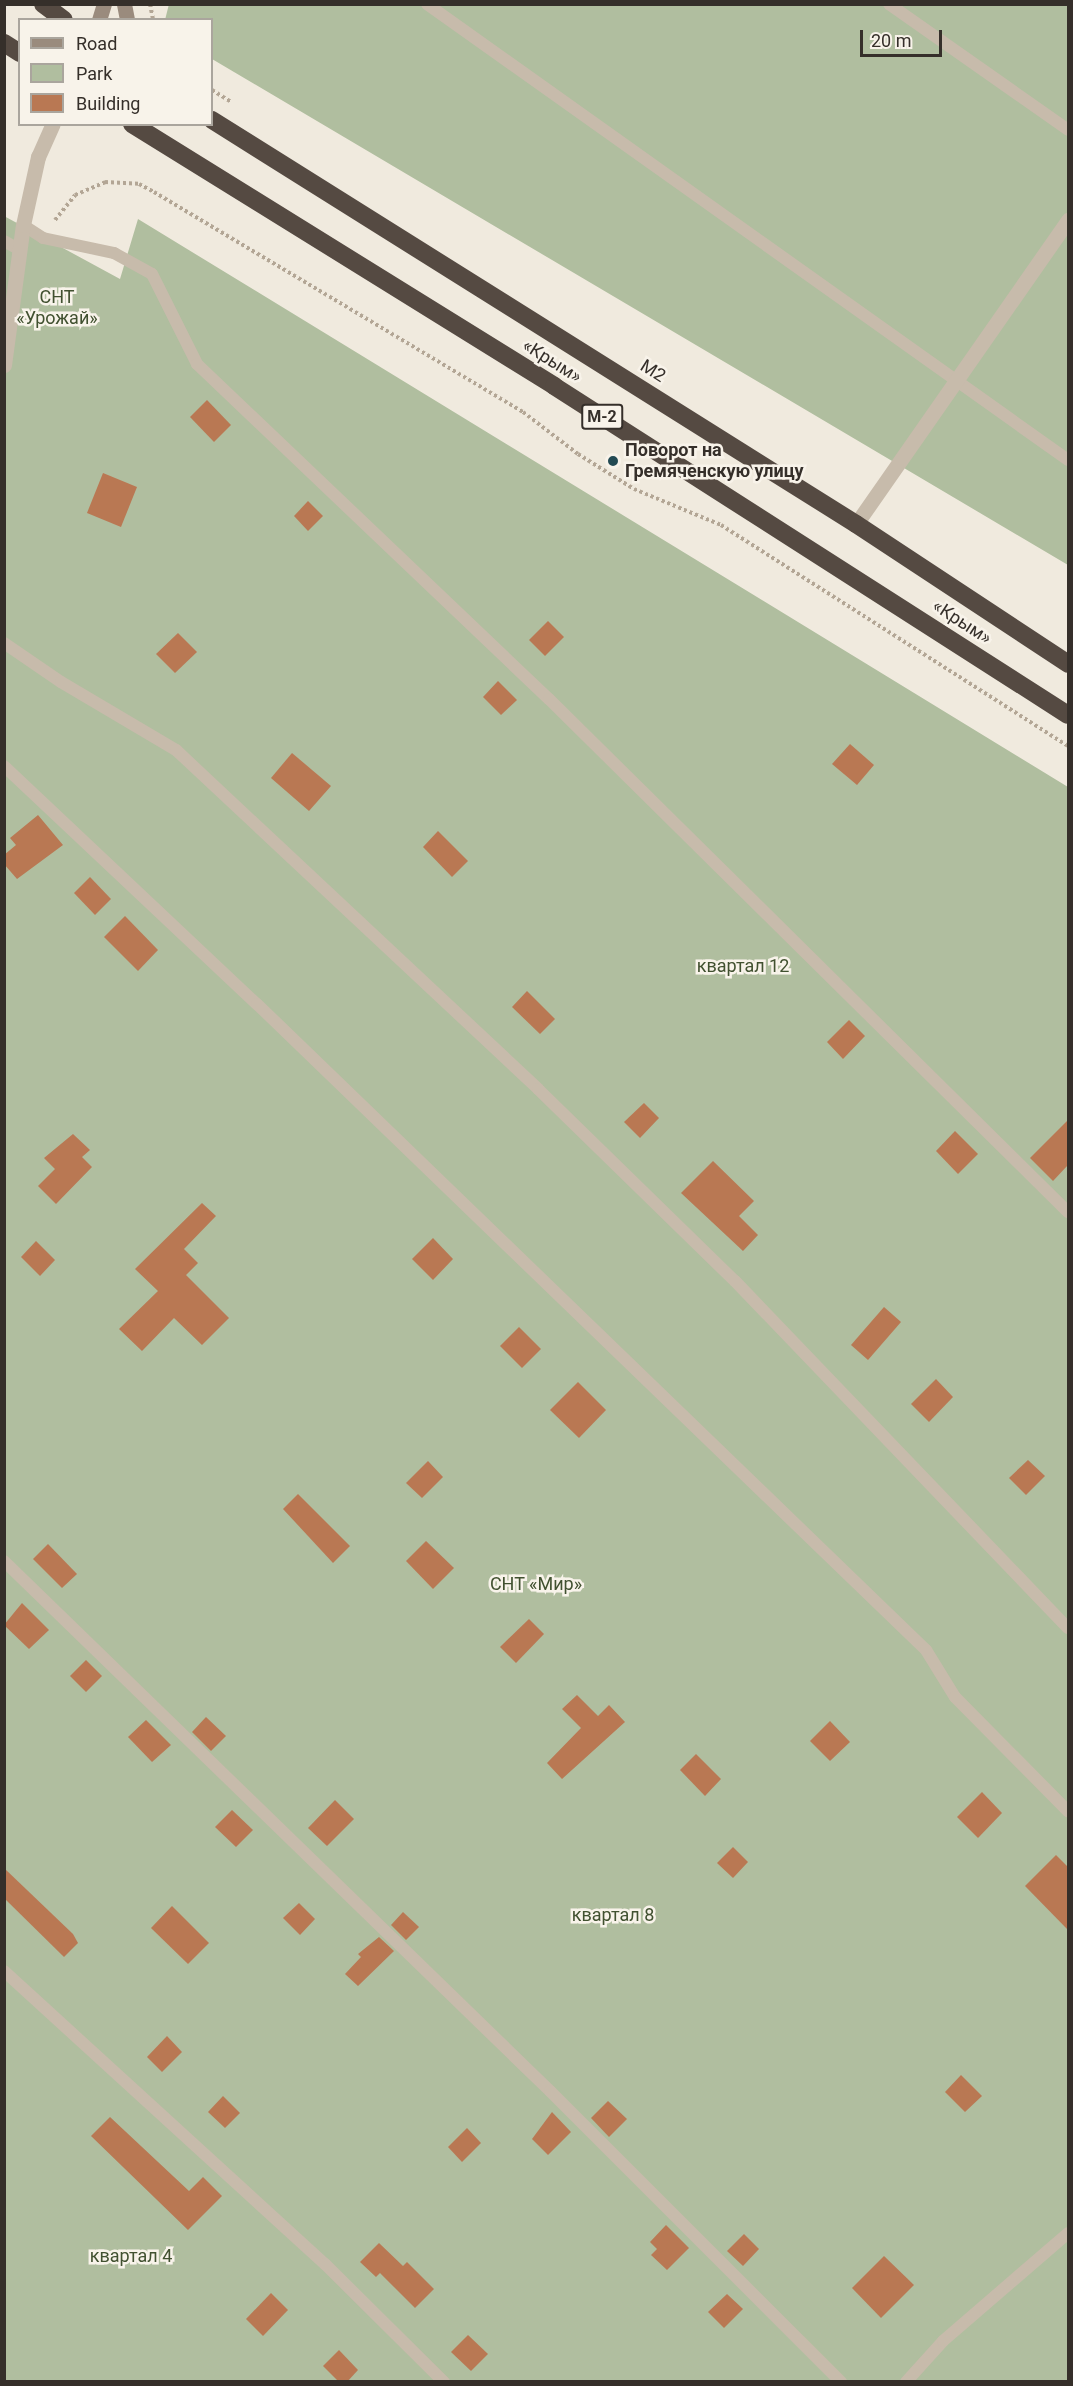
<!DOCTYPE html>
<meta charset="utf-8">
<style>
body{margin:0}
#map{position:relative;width:1073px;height:2386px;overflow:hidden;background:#f0eade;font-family:Roboto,sans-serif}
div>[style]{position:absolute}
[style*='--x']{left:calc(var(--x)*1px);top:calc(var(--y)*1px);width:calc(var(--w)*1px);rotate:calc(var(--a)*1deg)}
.green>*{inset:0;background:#b0be9f}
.building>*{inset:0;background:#b97853}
.path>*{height:4px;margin-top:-2px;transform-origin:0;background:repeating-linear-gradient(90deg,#b3a695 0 3px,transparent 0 6px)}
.lane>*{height:12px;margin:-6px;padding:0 6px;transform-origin:6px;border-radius:6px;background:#c7bbab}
.street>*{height:15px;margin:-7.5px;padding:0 7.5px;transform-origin:7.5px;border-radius:7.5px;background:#c7bbab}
.secondary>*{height:15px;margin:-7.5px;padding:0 7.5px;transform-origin:7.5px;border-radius:7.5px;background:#9a8b7d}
.highway>*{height:18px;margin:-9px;padding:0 9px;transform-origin:9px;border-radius:9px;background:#554a42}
.dots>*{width:16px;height:16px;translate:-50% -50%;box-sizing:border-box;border:3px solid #f8f3ea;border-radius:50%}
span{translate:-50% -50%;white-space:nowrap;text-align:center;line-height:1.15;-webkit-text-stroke:5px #f8f3ea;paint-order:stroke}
.shield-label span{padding:2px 4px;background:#f8f3ea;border:2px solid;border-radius:4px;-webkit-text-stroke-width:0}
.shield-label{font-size:16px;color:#352f2a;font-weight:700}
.park-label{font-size:18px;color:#415130}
.street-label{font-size:18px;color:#352f2a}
.poi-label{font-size:18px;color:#352f2a;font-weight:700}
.left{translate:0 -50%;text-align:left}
.frame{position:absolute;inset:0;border:6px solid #352f2a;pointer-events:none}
.legend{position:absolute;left:18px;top:18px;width:195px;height:108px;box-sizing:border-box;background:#f8f3ea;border:2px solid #aaa59d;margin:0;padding:8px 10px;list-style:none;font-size:18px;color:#352f2a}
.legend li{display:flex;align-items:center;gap:12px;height:30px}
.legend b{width:30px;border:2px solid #aaa59d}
.scale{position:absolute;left:860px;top:30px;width:82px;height:27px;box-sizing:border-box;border:3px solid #352f2a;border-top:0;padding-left:8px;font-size:18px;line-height:21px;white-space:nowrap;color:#352f2a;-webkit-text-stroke:4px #f8f3ea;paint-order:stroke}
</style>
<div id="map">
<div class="green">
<div style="clip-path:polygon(169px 4px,1068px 5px,1068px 565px,212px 59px,212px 20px,165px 20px)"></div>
<div style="clip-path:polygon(4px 216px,120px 279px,138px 219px,1068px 787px,1068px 2381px,5px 2381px)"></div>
</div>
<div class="building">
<div style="clip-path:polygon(207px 400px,231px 425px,214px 442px,190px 417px)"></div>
<div style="clip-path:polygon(103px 473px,137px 487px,121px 527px,87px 513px)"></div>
<div style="clip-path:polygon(308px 501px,323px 516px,308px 531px,294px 516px)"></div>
<div style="clip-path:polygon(548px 621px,564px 637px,545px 656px,529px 640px)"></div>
<div style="clip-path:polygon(178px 633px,197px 652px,175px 673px,156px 654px)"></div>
<div style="clip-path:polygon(498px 681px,517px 700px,501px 715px,483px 697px)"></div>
<div style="clip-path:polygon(850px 744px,874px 765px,857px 785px,832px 764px)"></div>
<div style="clip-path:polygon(292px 753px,331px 786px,309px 811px,271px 778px)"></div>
<div style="clip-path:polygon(38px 815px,63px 845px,17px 879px,4px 864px,4px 855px,16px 845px,10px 838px)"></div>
<div style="clip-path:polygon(438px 831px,468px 861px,452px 877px,423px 847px)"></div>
<div style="clip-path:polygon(90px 877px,111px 899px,95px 915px,74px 893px)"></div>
<div style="clip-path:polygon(125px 916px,158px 950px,138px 971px,104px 937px)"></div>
<div style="clip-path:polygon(527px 991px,555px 1019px,540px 1034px,512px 1007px)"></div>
<div style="clip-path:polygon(849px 1020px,865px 1036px,843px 1059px,827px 1042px)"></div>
<div style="clip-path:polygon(644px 1103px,659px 1118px,640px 1138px,624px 1122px)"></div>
<div style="clip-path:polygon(1068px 1120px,1068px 1165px,1053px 1181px,1030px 1158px)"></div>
<div style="clip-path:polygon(955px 1131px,978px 1154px,958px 1174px,936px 1151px)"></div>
<div style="clip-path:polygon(73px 1134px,90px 1150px,82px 1157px,92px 1167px,56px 1204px,38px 1186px,55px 1169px,44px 1158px)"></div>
<div style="clip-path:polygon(713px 1161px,754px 1201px,739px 1216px,758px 1235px,743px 1251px,681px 1193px)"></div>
<div style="clip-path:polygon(202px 1203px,216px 1216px,184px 1249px,198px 1263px,186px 1275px,229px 1318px,202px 1345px,174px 1318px,142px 1351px,119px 1329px,158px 1291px,135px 1269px)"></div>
<div style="clip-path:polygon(433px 1238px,453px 1259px,433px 1280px,412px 1259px)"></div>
<div style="clip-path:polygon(36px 1241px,55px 1260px,40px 1276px,21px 1257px)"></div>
<div style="clip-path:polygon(884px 1307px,901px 1322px,868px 1360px,851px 1345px)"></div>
<div style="clip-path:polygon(519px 1327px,541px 1349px,522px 1368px,500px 1346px)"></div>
<div style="clip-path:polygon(936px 1379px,953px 1397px,929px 1422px,911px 1404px)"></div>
<div style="clip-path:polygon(578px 1382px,606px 1410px,579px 1438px,550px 1410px)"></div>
<div style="clip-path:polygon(1028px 1460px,1045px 1476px,1026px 1495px,1009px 1478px)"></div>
<div style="clip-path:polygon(428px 1461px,443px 1477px,422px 1498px,406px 1483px)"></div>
<div style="clip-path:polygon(298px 1494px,350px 1546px,333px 1563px,283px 1509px)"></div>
<div style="clip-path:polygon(426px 1541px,454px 1568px,433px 1589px,406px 1561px)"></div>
<div style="clip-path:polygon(48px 1544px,77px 1574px,62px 1588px,33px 1559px)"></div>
<div style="clip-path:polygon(22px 1603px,49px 1630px,29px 1649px,4px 1625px)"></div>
<div style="clip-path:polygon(529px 1619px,544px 1634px,516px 1663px,500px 1647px)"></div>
<div style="clip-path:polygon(86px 1660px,102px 1676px,86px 1692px,70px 1676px)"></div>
<div style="clip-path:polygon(577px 1695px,598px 1716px,609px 1705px,625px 1722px,562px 1779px,547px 1763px,581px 1728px,562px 1709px)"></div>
<div style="clip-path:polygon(206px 1717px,226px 1736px,211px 1751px,192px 1732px)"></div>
<div style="clip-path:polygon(146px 1720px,171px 1745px,152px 1762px,128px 1737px)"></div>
<div style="clip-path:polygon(830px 1721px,850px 1742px,830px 1761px,810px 1741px)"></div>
<div style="clip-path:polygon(696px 1754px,721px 1779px,705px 1796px,680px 1770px)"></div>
<div style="clip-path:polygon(982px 1792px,1002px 1813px,978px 1838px,957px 1817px)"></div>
<div style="clip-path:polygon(335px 1800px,354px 1819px,327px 1846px,308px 1828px)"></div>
<div style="clip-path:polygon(232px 1810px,253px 1830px,236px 1847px,215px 1827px)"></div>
<div style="clip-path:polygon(733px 1847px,748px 1862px,733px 1878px,717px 1863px)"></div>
<div style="clip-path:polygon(1056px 1855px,1068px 1867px,1068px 1930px,1025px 1886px)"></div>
<div style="clip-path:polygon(4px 1868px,73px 1934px,78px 1943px,64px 1957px,4px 1898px)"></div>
<div style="clip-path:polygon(299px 1903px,315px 1919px,300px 1935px,283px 1918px)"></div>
<div style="clip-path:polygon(172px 1906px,209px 1943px,188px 1964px,151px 1928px)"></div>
<div style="clip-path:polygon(403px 1912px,419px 1927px,406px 1940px,391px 1925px)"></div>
<div style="clip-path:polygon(379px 1937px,394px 1951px,358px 1986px,345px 1974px,361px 1957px,358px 1954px)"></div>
<div style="clip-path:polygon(167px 2036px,182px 2052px,162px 2072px,147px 2057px)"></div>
<div style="clip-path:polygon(961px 2075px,982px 2096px,965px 2112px,945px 2092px)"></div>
<div style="clip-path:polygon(223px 2096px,240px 2113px,225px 2128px,208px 2112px)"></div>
<div style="clip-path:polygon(608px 2101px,627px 2119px,609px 2137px,591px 2118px)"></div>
<div style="clip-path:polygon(552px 2112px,571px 2132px,548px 2155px,532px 2139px)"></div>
<div style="clip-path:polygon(110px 2117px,189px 2191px,203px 2177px,222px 2196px,188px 2230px,91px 2136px)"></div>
<div style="clip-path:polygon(467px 2128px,481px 2143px,462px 2162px,448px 2147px)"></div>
<div style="clip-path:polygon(666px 2225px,689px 2248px,667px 2270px,651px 2255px,657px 2249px,650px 2242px)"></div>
<div style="clip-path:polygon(744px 2234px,759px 2249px,743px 2266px,727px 2251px)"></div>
<div style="clip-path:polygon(379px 2243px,403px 2266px,407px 2262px,434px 2289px,415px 2308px,380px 2273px,376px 2277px,360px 2262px)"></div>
<div style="clip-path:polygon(884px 2256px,914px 2285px,881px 2318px,852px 2288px)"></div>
<div style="clip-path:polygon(271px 2293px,288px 2310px,263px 2336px,246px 2319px)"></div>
<div style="clip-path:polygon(727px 2294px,743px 2309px,724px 2328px,708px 2312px)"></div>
<div style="clip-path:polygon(468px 2335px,488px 2354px,471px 2371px,451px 2352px)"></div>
<div style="clip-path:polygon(339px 2350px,358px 2370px,347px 2382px,339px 2382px,323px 2366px)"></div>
</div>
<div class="path">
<div style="--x:150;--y:4;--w:16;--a:79"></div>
<div style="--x:212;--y:90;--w:22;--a:32"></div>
<div style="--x:55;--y:220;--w:32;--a:-51"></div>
<div style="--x:75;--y:195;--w:33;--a:-23"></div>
<div style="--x:105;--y:182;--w:34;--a:3"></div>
<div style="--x:139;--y:184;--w:17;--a:28"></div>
<div style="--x:154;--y:192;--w:430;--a:30.8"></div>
<div style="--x:523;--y:412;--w:69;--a:37.4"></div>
<div style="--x:578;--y:454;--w:66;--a:32"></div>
<div style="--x:634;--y:489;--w:94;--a:22.5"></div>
<div style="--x:721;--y:525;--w:411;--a:32.5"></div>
</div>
<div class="lane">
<div style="--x:427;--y:4;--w:787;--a:35.43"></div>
<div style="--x:889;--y:4;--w:219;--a:35.1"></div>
<div style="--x:23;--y:225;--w:24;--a:33"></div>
<div style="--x:43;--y:238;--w:73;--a:11.9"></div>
<div style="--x:114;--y:253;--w:43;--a:28.9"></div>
<div style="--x:152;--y:274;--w:101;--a:63.4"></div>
<div style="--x:197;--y:364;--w:486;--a:43.6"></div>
<div style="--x:549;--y:699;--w:730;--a:44.67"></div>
<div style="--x:4;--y:241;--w:18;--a:29"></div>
<div style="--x:4;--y:643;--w:69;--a:34.4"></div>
<div style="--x:61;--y:682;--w:134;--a:30.6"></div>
<div style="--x:176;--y:750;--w:496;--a:43.1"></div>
<div style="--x:538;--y:1089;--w:275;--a:44.3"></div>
<div style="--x:735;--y:1281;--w:481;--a:46.2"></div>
<div style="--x:4;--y:766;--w:347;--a:43.3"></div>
<div style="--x:257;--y:1004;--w:930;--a:44"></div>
<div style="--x:926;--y:1650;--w:55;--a:58.3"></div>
<div style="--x:955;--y:1697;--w:161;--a:45.3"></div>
<div style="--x:4;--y:1561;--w:761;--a:44.15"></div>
<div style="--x:550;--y:2091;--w:412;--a:45"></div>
<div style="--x:4;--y:1971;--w:435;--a:42.4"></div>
<div style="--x:325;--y:2264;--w:168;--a:44.8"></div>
<div style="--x:906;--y:2382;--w:55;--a:-47.9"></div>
<div style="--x:943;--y:2341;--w:165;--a:-40.8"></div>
</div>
<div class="street">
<div style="--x:4;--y:365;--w:141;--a:-82.3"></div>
<div style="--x:23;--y:225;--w:70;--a:-77.6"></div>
<div style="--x:38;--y:157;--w:36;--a:-66"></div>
<div style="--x:856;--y:524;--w:371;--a:-55.1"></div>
</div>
<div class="secondary">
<div style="--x:124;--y:4;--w:16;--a:79"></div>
<div style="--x:99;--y:20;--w:17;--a:-73"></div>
</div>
<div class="highway">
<div style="--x:43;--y:4;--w:26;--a:37"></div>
<div style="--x:4;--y:43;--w:19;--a:32"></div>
<div style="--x:212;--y:120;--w:760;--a:32.1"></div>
<div style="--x:856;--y:524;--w:254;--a:33.4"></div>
<div style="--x:132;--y:124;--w:497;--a:31.8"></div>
<div style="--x:554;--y:386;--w:610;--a:32.62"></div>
</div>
<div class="dots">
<div style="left:613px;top:461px;background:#234a53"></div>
</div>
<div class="shield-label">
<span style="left:602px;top:417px">М-2</span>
</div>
<div class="park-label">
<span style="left:57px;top:308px">СНТ<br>«Урожай»</span>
<span style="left:743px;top:966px">квартал 12</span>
<span style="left:536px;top:1584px">СНТ «Мир»</span>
<span style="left:613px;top:1915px">квартал 8</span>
<span style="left:131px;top:2256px">квартал 4</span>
</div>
<div class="street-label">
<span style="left:552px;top:361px;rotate:32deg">«Крым»</span>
<span style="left:653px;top:371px;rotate:32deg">М2</span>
<span style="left:962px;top:622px;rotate:33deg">«Крым»</span>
</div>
<div class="poi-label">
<span class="left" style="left:625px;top:461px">Поворот на<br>Гремяченскую улицу</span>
</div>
<div class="frame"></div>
<ul class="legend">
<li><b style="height:8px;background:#9a8b7d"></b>Road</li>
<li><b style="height:16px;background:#b0be9f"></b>Park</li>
<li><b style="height:16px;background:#b97853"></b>Building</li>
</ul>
<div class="scale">20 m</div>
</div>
